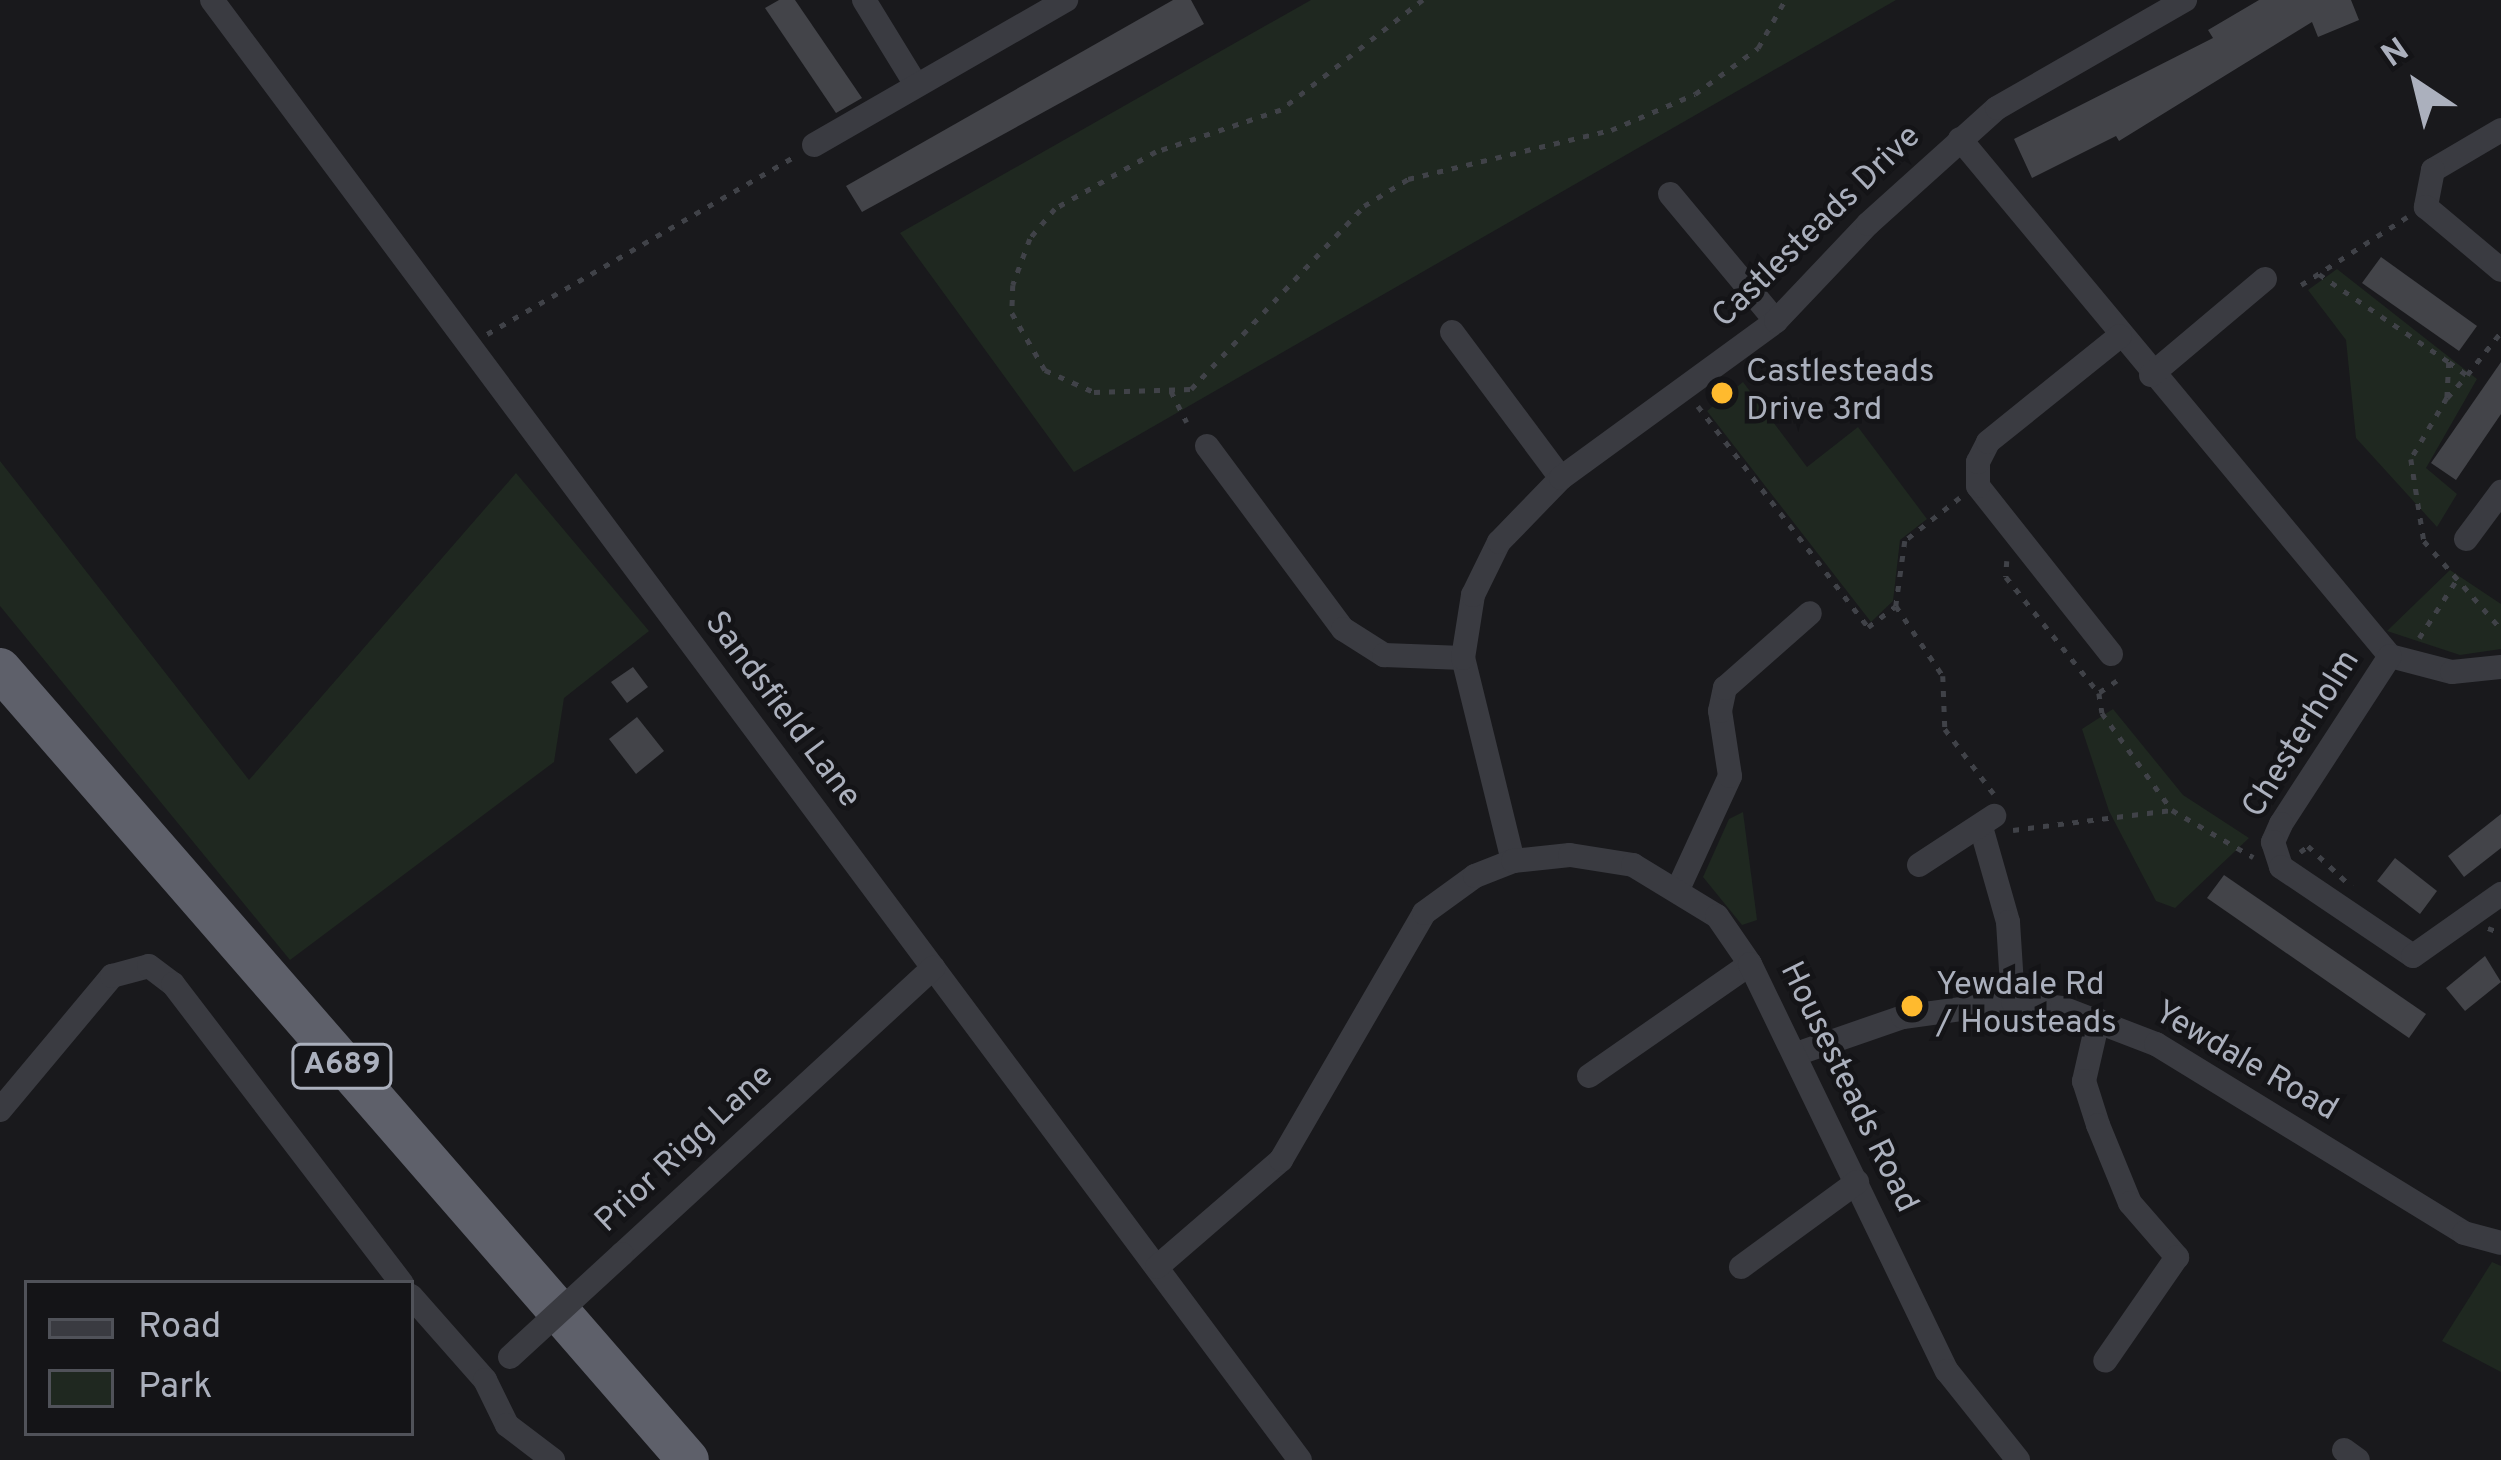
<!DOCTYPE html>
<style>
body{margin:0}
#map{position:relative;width:2501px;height:1460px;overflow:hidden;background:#19191c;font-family:Overpass,sans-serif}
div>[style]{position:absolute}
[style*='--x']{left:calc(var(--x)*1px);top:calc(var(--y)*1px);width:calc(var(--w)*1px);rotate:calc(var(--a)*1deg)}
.green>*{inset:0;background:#1f2820}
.building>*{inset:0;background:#434449}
.path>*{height:4.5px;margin-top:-2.25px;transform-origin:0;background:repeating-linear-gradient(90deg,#404248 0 6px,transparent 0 15px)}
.minor>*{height:24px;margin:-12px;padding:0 12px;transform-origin:12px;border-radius:12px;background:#3a3b41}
.trunk>*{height:42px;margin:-21px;padding:0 21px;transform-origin:21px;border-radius:21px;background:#5e606a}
.minor-bridge>*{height:24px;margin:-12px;padding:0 12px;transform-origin:12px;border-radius:12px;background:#3a3b41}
.dots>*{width:33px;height:33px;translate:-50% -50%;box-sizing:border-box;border:6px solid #141417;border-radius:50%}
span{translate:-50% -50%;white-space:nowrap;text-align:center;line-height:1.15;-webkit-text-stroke:9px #141417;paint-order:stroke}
.shield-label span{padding:3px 9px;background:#141417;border:3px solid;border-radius:9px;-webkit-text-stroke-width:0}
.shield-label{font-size:30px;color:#abb0bd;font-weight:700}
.street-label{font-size:33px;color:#abb0bd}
.poi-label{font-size:33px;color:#abb0bd}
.left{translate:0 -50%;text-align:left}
.legend{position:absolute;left:24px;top:1280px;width:390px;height:156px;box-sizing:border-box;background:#141417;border:3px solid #505259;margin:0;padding:15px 21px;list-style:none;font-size:36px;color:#abb0bd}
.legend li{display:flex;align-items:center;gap:24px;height:60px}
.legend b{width:60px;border:3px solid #505259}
.north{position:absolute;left:2357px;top:24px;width:120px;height:120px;-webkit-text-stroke:9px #141417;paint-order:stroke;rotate:325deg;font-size:33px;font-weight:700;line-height:48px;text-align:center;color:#abb0bd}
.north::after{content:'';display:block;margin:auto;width:42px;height:54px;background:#abb0bd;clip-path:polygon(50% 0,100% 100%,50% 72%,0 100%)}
</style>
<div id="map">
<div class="green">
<div style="clip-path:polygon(1311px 0,1896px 0,1074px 472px,900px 233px)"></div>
<div style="clip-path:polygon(2337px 269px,2477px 379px,2426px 468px,2457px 494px,2437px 527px,2356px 438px,2346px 340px,2308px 290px)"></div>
<div style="clip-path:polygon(1743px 382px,1807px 467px,1858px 427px,1927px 519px,1900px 540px,1893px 601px,1871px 622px,1707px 411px)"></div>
<div style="clip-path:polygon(0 461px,249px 780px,516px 473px,649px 631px,564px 698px,554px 762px,290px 960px,0 606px)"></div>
<div style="clip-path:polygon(2450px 570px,2501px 604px,2501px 649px,2460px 655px,2387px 631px)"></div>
<div style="clip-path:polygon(2113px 709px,2183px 795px,2249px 838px,2175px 908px,2156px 901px,2109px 811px,2082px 729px)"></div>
<div style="clip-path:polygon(1743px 812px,1757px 920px,1742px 925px,1703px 877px,1729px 819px)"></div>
<div style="clip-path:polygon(2492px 1262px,2501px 1266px,2501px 1372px,2442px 1341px)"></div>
</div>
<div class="building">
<div style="clip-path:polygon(779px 0,795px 0,862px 98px,836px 113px,765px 8px)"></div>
<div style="clip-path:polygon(1173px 0,1191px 0,1204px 24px,862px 212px,846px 186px)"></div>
<div style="clip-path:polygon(2259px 0,2351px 0,2359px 20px,2318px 37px,2312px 22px,2119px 141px,2116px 136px,2032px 178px,2014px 139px,2213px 38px,2208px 30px)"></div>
<div style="clip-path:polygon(2381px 257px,2477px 326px,2459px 351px,2362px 283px)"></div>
<div style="clip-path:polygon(2501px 362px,2501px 414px,2456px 480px,2431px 463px)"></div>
<div style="clip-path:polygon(633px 667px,648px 687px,627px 703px,611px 682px)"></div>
<div style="clip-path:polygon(637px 717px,664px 751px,636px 774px,609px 739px)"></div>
<div style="clip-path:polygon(2501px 814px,2501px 848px,2464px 877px,2448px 856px)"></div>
<div style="clip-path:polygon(2395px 858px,2437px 891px,2420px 914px,2377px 881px)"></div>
<div style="clip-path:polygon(2224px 875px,2426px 1014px,2409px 1038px,2207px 898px)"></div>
<div style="clip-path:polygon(2485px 956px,2501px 982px,2465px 1011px,2446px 988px)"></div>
</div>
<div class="path">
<div style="--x:1423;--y:0;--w:180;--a:142.2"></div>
<div style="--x:1281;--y:110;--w:132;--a:161.4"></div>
<div style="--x:1156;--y:152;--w:116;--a:150.6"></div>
<div style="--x:1055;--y:209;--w:39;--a:130"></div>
<div style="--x:1030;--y:239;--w:49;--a:110.3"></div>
<div style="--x:1013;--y:285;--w:28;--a:92"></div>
<div style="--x:1012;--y:313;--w:66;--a:59.9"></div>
<div style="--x:1045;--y:370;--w:54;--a:24.2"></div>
<div style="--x:1094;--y:392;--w:97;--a:-1.8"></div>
<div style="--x:1191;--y:389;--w:252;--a:-46.6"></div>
<div style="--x:1364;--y:206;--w:52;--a:-31.5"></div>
<div style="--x:1408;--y:179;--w:209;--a:-13.6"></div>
<div style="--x:1611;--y:130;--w:91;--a:-23.2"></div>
<div style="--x:1695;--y:94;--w:78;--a:-36.1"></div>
<div style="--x:1758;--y:48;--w:55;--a:-60.6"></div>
<div style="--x:2319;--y:274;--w:157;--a:34.1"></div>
<div style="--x:2449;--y:362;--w:36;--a:93"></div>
<div style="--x:2447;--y:398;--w:71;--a:120.5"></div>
<div style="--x:2411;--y:459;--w:83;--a:81"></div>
<div style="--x:2424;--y:541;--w:117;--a:48.8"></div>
<div style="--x:2301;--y:285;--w:126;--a:-32.7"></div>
<div style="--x:487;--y:334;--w:354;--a:-30"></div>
<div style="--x:2449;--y:362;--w:22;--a:36"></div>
<div style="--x:2467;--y:375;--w:55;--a:-51.7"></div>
<div style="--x:1171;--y:391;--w:35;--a:63"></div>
<div style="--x:2447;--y:398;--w:30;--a:-49"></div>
<div style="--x:1698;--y:406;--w:279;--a:52.4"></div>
<div style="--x:1868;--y:627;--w:34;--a:-37"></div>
<div style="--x:1960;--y:498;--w:70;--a:142"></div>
<div style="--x:1905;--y:541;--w:66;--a:97.9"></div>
<div style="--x:1896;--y:606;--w:84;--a:56.1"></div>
<div style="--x:1943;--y:676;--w:53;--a:87.8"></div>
<div style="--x:1945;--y:729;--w:81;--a:53"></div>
<div style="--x:2007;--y:561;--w:16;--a:94"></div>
<div style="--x:2006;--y:577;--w:149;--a:51.3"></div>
<div style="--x:2419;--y:638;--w:70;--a:-57.2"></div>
<div style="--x:2117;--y:681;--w:22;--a:146"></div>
<div style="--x:2099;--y:693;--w:20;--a:81"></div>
<div style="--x:2102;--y:713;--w:120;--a:54.2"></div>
<div style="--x:2172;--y:810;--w:94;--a:30.1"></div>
<div style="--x:2013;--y:830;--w:160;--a:-7.2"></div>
<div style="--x:2300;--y:852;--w:10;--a:-37"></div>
<div style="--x:2308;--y:846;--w:60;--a:43"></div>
<div style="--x:2488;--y:928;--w:14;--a:21"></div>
</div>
<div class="minor">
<div style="--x:212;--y:0;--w:1821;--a:53.31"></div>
<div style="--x:864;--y:0;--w:100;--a:58.5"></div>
<div style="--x:2501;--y:130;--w:79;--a:149.5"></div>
<div style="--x:2433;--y:170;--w:38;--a:101"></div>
<div style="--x:2426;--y:207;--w:98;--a:40"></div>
<div style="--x:1960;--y:139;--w:672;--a:50.25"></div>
<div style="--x:2390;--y:656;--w:64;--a:14.5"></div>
<div style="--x:2452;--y:672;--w:49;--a:-5.8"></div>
<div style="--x:814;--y:145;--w:291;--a:-29.9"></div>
<div style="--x:1670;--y:194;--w:165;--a:50.2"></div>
<div style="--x:1452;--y:332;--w:182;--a:53.3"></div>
<div style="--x:2151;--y:375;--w:149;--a:-40.1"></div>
<div style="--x:1207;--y:446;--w:228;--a:53.4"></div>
<div style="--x:1343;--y:629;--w:49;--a:32.4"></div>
<div style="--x:1384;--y:655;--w:79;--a:2.2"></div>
<div style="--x:2466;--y:539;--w:59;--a:-53.3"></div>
<div style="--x:2111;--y:654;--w:214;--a:-128.4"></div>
<div style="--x:1978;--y:486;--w:24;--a:-90"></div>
<div style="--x:1978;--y:462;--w:22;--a:-63"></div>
<div style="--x:1988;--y:442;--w:169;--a:-38.8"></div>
<div style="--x:2390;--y:656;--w:200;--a:123"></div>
<div style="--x:2281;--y:824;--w:20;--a:114"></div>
<div style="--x:2273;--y:842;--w:26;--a:72"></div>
<div style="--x:2281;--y:867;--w:159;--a:34"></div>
<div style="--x:2413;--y:956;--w:108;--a:-35.2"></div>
<div style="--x:1981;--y:827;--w:99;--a:74.1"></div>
<div style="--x:2008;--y:922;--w:80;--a:86.4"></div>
<div style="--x:1513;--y:861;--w:209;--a:-103.8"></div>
<div style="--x:1463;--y:658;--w:64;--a:-81"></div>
<div style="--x:1473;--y:595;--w:59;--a:-63.9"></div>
<div style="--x:1499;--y:542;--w:89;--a:-45.9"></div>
<div style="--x:1561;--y:478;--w:266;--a:-36.1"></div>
<div style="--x:1776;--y:321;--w:134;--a:-46.5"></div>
<div style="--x:1868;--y:224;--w:173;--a:-42"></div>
<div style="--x:1997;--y:108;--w:217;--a:-29.9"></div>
<div style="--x:1919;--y:865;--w:90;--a:-33.2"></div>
<div style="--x:1679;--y:887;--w:122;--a:-65.3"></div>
<div style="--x:1730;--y:776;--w:66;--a:-98.7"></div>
<div style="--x:1720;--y:711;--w:24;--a:-78"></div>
<div style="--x:1725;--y:688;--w:113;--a:-41.4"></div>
<div style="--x:2098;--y:1020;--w:63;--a:102.9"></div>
<div style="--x:2084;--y:1081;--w:46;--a:72.3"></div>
<div style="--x:2098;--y:1125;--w:84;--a:67.7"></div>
<div style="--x:2130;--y:1203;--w:72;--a:49"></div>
<div style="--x:2177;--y:1257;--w:126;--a:124.7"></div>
<div style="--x:1799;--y:1053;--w:110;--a:-19.1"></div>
<div style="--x:1903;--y:1017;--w:111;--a:-7.8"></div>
<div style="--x:2013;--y:1002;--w:49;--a:7"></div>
<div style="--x:2062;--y:1008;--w:101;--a:21"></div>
<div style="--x:2156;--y:1044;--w:361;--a:31.5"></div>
<div style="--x:2464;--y:1233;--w:38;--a:15"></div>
<div style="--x:1589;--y:1076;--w:196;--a:-34.8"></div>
<div style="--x:0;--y:1110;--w:175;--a:-50.1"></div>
<div style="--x:112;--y:976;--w:38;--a:-15"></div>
<div style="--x:149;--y:966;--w:30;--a:37"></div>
<div style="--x:173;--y:984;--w:377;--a:52.6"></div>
<div style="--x:622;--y:1254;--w:423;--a:-42.6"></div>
<div style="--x:1157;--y:1267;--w:164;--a:-40.8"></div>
<div style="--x:1281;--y:1160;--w:285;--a:-59.9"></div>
<div style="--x:1424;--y:913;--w:63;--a:-36"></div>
<div style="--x:1475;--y:876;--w:41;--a:-21.5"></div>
<div style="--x:1513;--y:861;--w:57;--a:-6"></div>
<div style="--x:1570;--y:855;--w:64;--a:9"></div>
<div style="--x:1633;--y:865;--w:98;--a:31.3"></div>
<div style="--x:1717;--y:916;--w:58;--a:55.5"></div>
<div style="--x:1750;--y:964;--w:452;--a:64.2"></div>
<div style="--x:1947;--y:1371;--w:114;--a:51.4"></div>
<div style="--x:1741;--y:1267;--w:144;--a:-36.2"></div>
<div style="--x:411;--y:1296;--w:112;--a:48.6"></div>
<div style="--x:485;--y:1380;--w:50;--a:63.9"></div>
<div style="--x:507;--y:1425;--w:58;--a:37.3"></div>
<div style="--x:2344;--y:1450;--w:17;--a:36"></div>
</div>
<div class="trunk">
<div style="--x:0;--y:669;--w:1048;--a:48.98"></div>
</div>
<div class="minor-bridge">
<div style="--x:510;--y:1357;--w:152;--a:-42.6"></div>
</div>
<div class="dots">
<div style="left:1722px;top:393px;background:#ffba2e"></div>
<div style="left:1912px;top:1006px;background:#ffba2e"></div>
</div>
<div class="shield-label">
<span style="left:342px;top:1066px">A689</span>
</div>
<div class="street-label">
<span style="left:1818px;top:228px;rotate:-44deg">Castlesteads Drive</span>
<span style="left:781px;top:711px;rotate:53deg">Sandsfield Lane</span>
<span style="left:2303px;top:735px;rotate:-58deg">Chesterholm</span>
<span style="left:2245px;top:1063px;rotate:30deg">Yewdale Road</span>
<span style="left:1847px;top:1088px;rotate:64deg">Housesteads Road</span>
<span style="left:686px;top:1150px;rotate:-43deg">Prior Rigg Lane</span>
</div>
<div class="poi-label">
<span class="left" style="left:1746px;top:393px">Castlesteads<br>Drive 3rd</span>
<span class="left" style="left:1936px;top:1006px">Yewdale Rd<br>/ Housteads</span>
</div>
<ul class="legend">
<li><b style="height:15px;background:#3a3b41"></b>Road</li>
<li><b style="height:33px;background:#1f2820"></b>Park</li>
</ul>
<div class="north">N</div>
</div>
